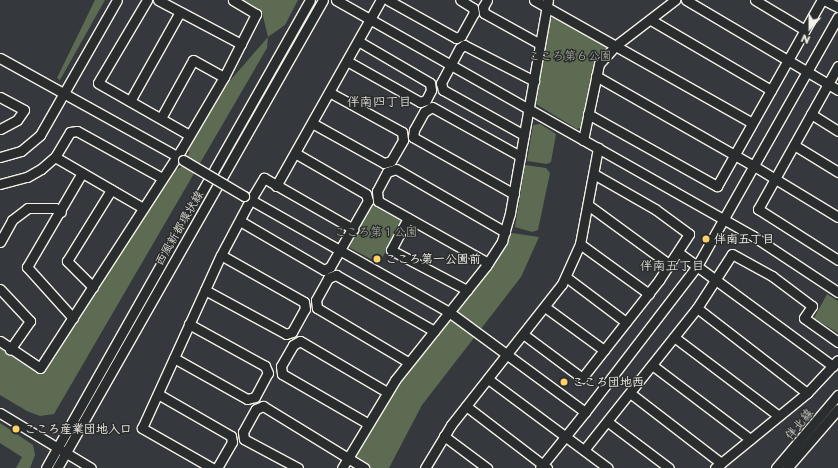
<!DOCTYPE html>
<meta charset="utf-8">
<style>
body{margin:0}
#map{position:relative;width:838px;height:468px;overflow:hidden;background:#35383c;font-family:"Playpen Sans","Klee One",sans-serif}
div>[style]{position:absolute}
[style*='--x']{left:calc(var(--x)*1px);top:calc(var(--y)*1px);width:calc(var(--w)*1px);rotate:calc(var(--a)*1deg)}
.green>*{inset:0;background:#5e6b53}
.roads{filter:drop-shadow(1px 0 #f4f1e8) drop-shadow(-1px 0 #f4f1e8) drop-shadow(0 1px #f4f1e8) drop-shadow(0 -1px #f4f1e8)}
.minor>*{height:9px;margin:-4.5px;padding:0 4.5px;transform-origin:4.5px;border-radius:4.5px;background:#2a2d2e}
.bridges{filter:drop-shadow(1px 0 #f4f1e8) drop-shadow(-1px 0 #f4f1e8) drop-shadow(0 1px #f4f1e8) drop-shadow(0 -1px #f4f1e8)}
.minor-bridge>*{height:9px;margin:-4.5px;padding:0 4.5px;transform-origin:4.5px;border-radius:4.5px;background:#2a2d2e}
.dots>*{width:11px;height:11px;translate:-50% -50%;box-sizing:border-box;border:2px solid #2a2d2e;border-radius:50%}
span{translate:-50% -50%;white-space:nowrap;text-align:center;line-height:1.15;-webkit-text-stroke:3px #2a2d2e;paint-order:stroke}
.park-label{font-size:12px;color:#b0b5a5}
.street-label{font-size:12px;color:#f4f1e8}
.poi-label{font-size:12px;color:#f4f1e8;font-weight:700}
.left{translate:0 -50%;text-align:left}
.neighbourhood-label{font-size:13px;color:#f4f1e8}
.north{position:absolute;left:790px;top:8px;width:40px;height:40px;-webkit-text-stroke:3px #2a2d2e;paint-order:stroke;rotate:201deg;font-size:11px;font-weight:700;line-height:16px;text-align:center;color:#f4f1e8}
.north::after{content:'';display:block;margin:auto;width:14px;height:18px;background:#f4f1e8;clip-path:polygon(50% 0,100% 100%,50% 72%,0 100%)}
</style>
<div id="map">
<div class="green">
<div style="clip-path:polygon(95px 0,105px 0,60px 80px,57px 78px)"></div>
<div style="clip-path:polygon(239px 0,298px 0,285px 25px,268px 37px,267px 48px,54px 414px,40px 416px,27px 411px,0 395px,0 348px,41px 374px,76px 324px,175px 170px,181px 167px,189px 153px,188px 148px,228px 83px,268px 37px,262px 12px)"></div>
<div style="clip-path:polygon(556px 16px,606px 43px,607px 49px,596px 62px,582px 127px,577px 129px,536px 104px,550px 19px)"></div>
<div style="clip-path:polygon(540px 124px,556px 134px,551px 162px,547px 164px,527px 161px,533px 125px)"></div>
<div style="clip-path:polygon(525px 165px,546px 168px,550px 173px,538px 230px,532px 232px,515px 227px)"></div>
<div style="clip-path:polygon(375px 203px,401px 218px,403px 222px,379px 263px,350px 248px,347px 244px,370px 206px)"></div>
<div style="clip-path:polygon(505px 232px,539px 237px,521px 277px,422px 405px,389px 468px,364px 468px,348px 457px,431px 335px)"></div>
<div style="clip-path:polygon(827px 294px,838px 301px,838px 333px,814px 318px)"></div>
<div style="clip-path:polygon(0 423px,33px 445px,35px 455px,30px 468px,16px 468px,22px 457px,0 443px)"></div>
</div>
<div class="roads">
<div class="minor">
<div style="--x:147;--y:0;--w:96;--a:120.6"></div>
<div style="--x:98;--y:83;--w:105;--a:29.7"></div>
<div style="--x:158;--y:0;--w:94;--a:27.9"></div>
<div style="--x:336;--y:0;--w:479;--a:29.5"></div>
<div style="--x:753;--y:236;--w:102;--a:33.4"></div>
<div style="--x:388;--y:0;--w:78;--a:29.2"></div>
<div style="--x:456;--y:38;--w:5;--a:-22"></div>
<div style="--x:461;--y:36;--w:26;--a:-61"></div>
<div style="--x:474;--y:13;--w:5;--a:-101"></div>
<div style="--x:473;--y:8;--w:15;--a:-148"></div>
<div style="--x:487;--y:0;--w:8;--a:120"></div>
<div style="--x:483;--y:7;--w:6;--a:81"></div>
<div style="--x:484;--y:13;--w:64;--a:29"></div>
<div style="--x:534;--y:0;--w:250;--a:29.4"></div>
<div style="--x:686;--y:0;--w:177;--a:30.6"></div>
<div style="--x:755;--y:0;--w:58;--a:31"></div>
<div style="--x:824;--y:0;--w:16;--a:27"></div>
<div style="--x:651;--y:20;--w:139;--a:30.3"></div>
<div style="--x:0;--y:58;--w:208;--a:29"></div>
<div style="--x:347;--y:61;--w:84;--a:29.3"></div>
<div style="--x:420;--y:102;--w:6;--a:-18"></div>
<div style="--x:426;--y:100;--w:11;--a:-63"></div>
<div style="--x:431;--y:90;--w:7;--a:-98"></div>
<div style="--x:430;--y:83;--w:83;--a:-149.7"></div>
<div style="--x:838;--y:66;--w:164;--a:119.2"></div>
<div style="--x:758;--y:209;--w:95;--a:32.5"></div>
<div style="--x:596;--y:76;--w:182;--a:29.7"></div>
<div style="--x:754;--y:166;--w:98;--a:31.3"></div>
<div style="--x:0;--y:97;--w:27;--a:28"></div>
<div style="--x:24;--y:110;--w:12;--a:125"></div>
<div style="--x:17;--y:120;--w:19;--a:152"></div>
<div style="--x:130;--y:101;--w:102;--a:-60.7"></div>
<div style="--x:588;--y:114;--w:148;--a:29.2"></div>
<div style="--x:717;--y:186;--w:214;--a:-60.6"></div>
<div style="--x:811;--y:114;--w:32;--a:32"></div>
<div style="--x:161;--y:118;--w:66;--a:-61.1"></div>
<div style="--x:193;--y:60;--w:35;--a:29"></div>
<div style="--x:312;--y:123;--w:82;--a:29.1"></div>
<div style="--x:384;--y:163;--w:7;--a:-16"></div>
<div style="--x:391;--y:161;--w:24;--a:-60"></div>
<div style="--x:403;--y:140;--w:8;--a:-97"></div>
<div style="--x:402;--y:132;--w:83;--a:-151.3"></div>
<div style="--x:524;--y:135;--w:93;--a:-150.9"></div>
<div style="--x:443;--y:90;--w:7;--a:-106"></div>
<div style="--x:441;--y:83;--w:40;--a:-62"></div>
<div style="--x:460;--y:48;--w:5;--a:-37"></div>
<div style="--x:464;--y:45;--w:79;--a:27.2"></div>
<div style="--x:583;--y:140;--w:78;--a:-78.1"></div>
<div style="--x:599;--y:64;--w:24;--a:-48"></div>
<div style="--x:615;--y:46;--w:76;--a:-37.5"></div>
<div style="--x:794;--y:145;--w:52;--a:31.5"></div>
<div style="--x:0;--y:157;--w:22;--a:-16"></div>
<div style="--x:21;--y:151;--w:25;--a:-40"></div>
<div style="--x:40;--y:135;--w:155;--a:-60.3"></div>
<div style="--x:55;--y:157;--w:102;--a:30.1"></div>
<div style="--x:0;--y:184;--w:28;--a:-15"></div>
<div style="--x:27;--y:177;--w:16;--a:-30"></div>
<div style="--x:41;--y:169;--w:18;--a:-41"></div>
<div style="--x:55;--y:157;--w:29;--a:-59"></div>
<div style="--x:70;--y:132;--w:7;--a:-8"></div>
<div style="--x:77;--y:131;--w:97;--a:28.9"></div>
<div style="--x:276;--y:186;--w:214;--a:-60.6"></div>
<div style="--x:514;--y:194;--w:116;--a:-150.6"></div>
<div style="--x:413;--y:137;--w:7;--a:-82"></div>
<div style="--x:414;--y:130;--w:21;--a:-61"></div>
<div style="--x:424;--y:112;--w:9;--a:-32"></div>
<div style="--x:432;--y:107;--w:101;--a:29.1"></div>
<div style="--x:244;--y:196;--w:236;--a:29.5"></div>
<div style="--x:449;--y:312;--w:169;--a:36.3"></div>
<div style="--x:585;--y:412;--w:184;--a:-52.5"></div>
<div style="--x:697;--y:266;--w:286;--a:-60.5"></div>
<div style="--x:588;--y:205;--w:102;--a:36.2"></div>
<div style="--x:408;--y:218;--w:36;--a:118"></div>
<div style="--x:391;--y:250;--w:86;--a:27.8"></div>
<div style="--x:240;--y:221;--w:97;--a:30.3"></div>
<div style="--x:324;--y:270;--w:7;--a:-27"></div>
<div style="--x:330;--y:267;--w:76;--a:-60.1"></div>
<div style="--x:368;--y:201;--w:7;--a:-106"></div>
<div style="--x:366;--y:194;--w:82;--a:-150"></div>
<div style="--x:0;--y:242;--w:25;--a:-61"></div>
<div style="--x:12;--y:220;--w:20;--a:-37"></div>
<div style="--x:28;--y:208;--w:27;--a:0"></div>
<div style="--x:55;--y:208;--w:7;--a:34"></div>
<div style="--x:580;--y:244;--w:85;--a:35.9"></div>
<div style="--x:679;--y:253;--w:191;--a:36.3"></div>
<div style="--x:488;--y:263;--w:126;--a:-150.6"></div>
<div style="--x:378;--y:201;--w:10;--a:-96"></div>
<div style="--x:377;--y:191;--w:21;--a:-62"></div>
<div style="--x:387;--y:172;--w:9;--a:-18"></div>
<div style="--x:396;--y:169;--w:126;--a:30"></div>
<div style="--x:566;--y:277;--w:75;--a:36.9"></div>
<div style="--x:93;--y:287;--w:37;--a:-135"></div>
<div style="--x:67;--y:261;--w:84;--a:-58.2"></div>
<div style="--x:0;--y:289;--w:44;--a:46.8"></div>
<div style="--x:30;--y:321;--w:35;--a:125"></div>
<div style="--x:205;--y:290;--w:92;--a:28.5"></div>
<div style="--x:286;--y:334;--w:6;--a:-18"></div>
<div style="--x:292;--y:332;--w:26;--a:-61"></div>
<div style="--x:305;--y:309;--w:7;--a:-98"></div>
<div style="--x:304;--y:302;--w:95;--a:-150.5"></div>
<div style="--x:545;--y:307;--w:73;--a:36.1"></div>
<div style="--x:697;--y:308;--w:139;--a:37.7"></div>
<div style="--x:73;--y:318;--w:69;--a:-132"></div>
<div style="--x:27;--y:267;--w:109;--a:-59.7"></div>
<div style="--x:523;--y:334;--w:74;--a:36.7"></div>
<div style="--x:582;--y:378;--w:125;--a:-51.8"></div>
<div style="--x:659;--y:280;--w:55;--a:-56.9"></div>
<div style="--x:689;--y:234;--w:42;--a:-143.7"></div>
<div style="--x:655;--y:209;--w:70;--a:-150.2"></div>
<div style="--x:674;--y:337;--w:131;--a:37"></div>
<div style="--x:0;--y:341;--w:48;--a:34"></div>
<div style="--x:40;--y:368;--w:260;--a:-57.1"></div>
<div style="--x:181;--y:150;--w:85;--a:-59.5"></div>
<div style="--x:224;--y:77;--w:71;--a:-63.1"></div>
<div style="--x:256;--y:14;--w:27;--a:-149"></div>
<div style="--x:174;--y:358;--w:84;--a:29.3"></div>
<div style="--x:247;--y:399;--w:8;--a:-14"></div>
<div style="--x:255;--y:397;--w:27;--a:-62"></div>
<div style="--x:268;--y:373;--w:8;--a:-113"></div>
<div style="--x:265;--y:366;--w:87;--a:-151.1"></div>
<div style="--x:408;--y:362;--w:106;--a:-149.3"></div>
<div style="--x:317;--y:308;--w:8;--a:-97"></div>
<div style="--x:316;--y:300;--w:25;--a:-61"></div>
<div style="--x:328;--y:278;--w:9;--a:-21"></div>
<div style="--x:336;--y:275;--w:113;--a:29.7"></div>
<div style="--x:652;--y:365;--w:123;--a:37.1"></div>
<div style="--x:488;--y:379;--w:149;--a:36.6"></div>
<div style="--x:630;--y:393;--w:115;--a:37.6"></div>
<div style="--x:158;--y:394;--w:84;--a:29.9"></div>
<div style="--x:231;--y:436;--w:6;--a:81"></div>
<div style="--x:232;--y:442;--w:30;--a:120"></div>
<div style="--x:466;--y:406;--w:102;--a:37.4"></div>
<div style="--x:0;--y:413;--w:106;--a:31.1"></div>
<div style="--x:608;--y:422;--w:76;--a:37"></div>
<div style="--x:367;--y:423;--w:98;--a:-150"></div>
<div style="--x:282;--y:374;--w:8;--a:-97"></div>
<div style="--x:281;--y:366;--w:24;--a:-60"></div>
<div style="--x:293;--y:345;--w:8;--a:-30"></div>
<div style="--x:300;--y:341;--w:101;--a:30.4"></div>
<div style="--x:444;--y:436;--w:54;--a:36.7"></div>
<div style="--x:584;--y:450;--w:181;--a:-51.5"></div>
<div style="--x:697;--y:308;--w:64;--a:-57.1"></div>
<div style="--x:732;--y:254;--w:46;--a:28.8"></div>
<div style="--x:772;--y:276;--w:50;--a:36.9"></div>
<div style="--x:812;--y:306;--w:14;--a:124"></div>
<div style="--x:804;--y:318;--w:42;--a:35.2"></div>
<div style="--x:46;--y:468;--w:537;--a:-60.57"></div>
<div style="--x:57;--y:468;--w:538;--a:-60.39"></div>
<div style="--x:212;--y:468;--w:81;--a:-150.3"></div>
<div style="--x:142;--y:428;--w:190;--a:-65.5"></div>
<div style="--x:221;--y:255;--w:55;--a:-62"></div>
<div style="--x:247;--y:206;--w:33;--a:-59"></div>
<div style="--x:264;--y:178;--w:103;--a:29.8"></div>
<div style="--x:298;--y:468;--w:61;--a:-151.8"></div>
<div style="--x:244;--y:439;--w:7;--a:-98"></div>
<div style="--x:243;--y:432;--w:26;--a:-61"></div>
<div style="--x:256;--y:409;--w:8;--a:-23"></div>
<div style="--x:263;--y:406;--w:119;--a:31.5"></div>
<div style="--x:342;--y:468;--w:103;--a:-58.9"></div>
<div style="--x:395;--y:380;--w:146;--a:-51.4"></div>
<div style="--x:486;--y:266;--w:30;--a:-57"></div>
<div style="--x:502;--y:241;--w:29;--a:-74"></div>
<div style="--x:510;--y:213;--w:216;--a:-79.9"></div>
<div style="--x:425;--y:468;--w:50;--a:-58.8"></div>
<div style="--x:451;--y:425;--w:179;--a:-51.8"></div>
<div style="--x:562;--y:284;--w:44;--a:-65.8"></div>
<div style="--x:580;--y:244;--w:98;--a:-79.4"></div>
<div style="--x:540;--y:468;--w:72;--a:-51.2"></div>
<div style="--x:715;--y:468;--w:119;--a:-39.2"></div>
<div style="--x:807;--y:393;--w:45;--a:-46.8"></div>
<div style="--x:776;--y:468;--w:96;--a:-49.7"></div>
<div style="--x:787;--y:468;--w:78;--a:-49.2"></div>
</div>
</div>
<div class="bridges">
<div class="minor-bridge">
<div style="--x:183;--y:160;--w:71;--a:30.5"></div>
</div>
</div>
<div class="dots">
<div style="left:706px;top:239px;background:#ffd166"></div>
<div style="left:377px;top:259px;background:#ffd166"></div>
<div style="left:564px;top:382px;background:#ffd166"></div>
<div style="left:16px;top:429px;background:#ffd166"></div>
</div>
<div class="park-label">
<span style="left:570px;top:56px">こころ第６公園</span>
<span style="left:376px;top:232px">こころ第１公園</span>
</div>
<div class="street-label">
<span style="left:179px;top:228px;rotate:-60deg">西風新都環状線</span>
<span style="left:799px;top:424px;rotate:-50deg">伴北線</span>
</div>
<div class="poi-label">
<span class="left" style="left:714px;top:239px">伴南五丁目</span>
<span class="left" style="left:385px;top:259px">こころ第一公園前</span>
<span class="left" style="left:572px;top:382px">こころ団地西</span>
<span class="left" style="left:24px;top:429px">こころ産業団地入口</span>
</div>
<div class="neighbourhood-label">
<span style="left:379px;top:101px">伴南四丁目</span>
<span style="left:672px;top:265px">伴南五丁目</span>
</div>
<div class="north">N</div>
</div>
